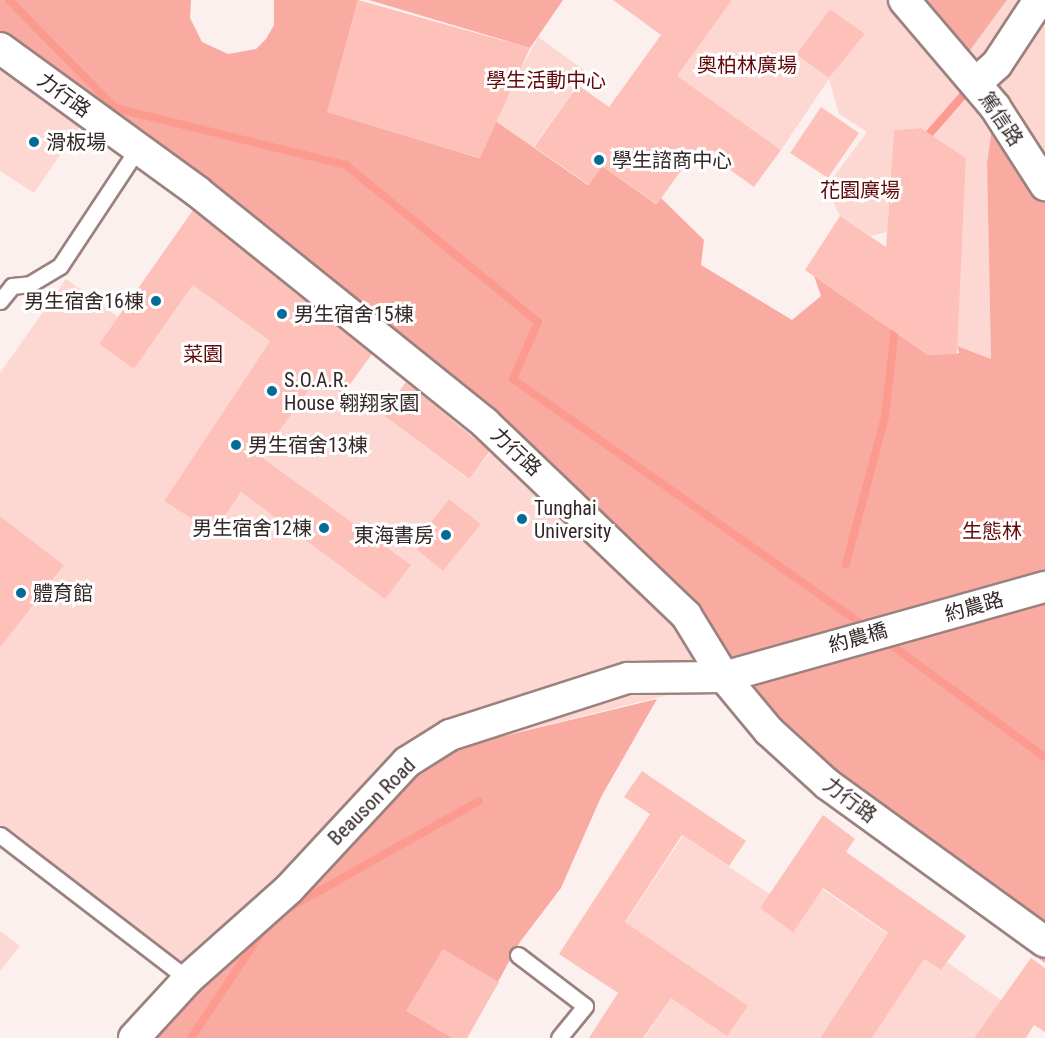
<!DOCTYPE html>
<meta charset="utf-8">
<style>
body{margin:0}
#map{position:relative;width:1045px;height:1038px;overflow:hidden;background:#fcf0ef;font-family:"Roboto Condensed","Noto Sans TC",sans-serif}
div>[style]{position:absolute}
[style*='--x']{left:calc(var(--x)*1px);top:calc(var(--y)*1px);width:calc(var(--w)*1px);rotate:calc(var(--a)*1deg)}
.green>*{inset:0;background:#fdd8d3}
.forest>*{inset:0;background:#faaba1}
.stream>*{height:8px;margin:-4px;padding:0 4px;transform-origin:4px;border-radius:4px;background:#fc9a8f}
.building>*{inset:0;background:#fec1b9}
.roads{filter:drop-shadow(2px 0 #9b827f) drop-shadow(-2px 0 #9b827f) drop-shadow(0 2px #9b827f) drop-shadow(0 -2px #9b827f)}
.lane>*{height:15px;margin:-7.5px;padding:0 7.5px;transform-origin:7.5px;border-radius:7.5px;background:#fff}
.street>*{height:30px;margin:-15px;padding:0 15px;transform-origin:15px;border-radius:15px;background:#fff}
.dots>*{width:16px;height:16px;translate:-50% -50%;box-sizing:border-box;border:3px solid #fff;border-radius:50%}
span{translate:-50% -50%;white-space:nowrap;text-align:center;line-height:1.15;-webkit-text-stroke:6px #fff;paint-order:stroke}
.park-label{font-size:20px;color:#60080a}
.street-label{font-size:20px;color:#332827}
.poi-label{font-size:20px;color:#332827}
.left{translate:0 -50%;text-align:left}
.right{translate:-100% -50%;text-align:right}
</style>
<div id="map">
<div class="green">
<div style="clip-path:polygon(evenodd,732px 0,904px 0,959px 64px,1007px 0,1045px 0,1045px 185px,995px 108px,987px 163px,991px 359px,957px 346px,966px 158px,921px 128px,894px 130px,887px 232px,870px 236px,840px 216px,826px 187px,867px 132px,839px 114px,829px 79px,781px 150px,676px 76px,732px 0,830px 9px,865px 34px,829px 78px,796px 53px,830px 9px)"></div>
<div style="clip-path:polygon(538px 37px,587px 72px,533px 147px,494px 120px)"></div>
<div style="clip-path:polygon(0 54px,89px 113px,34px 193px,0 171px)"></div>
<div style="clip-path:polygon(evenodd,66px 279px,118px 317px,99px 344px,134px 369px,194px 284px,270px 341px,164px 501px,214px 533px,241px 492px,385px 598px,410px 565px,261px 458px,318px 377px,382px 414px,468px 479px,503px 438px,728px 680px,458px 747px,188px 979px,0 835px,0 648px,64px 565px,0 516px,0 373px,66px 279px,449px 499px,481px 524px,443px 571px,412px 546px,449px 499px)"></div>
<div style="clip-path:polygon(683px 836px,770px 894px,760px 908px,793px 933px,822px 889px,940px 970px,947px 962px,1001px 1000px,974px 1038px,872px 1038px,918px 968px,881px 943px,820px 1038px,644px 1038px,671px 998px,625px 923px)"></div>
<div style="clip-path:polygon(0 931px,20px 946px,0 971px)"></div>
</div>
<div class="forest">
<div style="clip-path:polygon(0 0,191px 0,190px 18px,202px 42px,228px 54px,256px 49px,266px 39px,274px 25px,274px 0,358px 0,328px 112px,479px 158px,494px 120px,588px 185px,602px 166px,656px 204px,661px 198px,704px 240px,701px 265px,792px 320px,821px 296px,814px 276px,928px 355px,959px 353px,957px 346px,991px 359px,987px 163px,995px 107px,1045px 166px,1045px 963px,982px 917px,829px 789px,503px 438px,0 54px)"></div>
<div style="clip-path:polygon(369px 0,563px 0,530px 48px)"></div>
<div style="clip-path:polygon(904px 0,1007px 0,959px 65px)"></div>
<div style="clip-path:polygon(657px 699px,601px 797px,561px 888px,520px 942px,467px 1038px,137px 1038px,415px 774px,458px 747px)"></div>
</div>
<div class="stream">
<div style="--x:9;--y:0;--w:151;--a:45.5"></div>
<div style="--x:115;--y:108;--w:238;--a:13.9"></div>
<div style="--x:346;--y:165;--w:248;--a:39.3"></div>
<div style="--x:538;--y:322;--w:62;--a:113.7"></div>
<div style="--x:513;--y:379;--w:436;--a:35.1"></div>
<div style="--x:923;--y:141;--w:74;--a:-48.8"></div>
<div style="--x:846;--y:564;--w:153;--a:-75.2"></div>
<div style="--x:885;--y:416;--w:96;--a:-83.4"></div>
<div style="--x:883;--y:639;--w:200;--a:36.1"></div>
<div style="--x:282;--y:912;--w:226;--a:-29.4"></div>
<div style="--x:191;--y:1038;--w:135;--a:-56.2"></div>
</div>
<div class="building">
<div style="clip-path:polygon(358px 0,530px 48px,480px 158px,327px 112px)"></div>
<div style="clip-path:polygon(613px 0,732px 0,677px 76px,781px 150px,754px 187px,698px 147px,657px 204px,602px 166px,589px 185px,534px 147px,578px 85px,609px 107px,661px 35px)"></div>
<div style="clip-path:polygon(830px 9px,865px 34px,829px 78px,796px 54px)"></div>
<div style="clip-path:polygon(821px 107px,859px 133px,828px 178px,790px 153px)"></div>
<div style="clip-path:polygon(921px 128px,966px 158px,957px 354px,928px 355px,805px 270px,840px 216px,886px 247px,894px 130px)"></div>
<div style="clip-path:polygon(193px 210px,372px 354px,343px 394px,318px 377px,261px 457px,411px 565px,385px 599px,241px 492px,214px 533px,164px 501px,270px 341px,193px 285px,134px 369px,99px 344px)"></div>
<div style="clip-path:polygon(406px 382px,490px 451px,469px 479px,382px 414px)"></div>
<div style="clip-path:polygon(449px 499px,481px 524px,443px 571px,412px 546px)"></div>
<div style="clip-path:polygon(0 516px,64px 565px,0 648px)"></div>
<div style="clip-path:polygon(642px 771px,746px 841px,729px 866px,682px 835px,625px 922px,748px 1006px,727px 1036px,671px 998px,643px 1038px,589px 1038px,618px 993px,559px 954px,650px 814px,624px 797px)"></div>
<div style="clip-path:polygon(823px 815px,855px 839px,846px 852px,966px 936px,941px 970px,924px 959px,872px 1038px,820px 1038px,888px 933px,823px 888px,793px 933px,760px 908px)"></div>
<div style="clip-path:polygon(443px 949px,499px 982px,467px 1038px,452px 1038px,406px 1011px)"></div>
<div style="clip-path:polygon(1031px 958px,1045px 968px,1045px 1032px,1034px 1025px,1026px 1038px,974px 1038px)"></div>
</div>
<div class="roads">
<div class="lane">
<div style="--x:0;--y:301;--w:19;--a:-51"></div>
<div style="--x:12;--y:286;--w:18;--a:-6"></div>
<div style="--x:30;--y:284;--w:35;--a:-31"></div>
<div style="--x:60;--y:266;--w:141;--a:-56.5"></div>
<div style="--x:0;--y:835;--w:237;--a:37.5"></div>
<div style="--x:518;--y:955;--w:84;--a:37.3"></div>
<div style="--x:585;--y:1006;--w:41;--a:129.1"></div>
</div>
<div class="street">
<div style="--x:904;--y:0;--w:140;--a:49.6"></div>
<div style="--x:995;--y:107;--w:93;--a:57.3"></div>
<div style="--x:0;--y:48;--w:245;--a:36"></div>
<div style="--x:198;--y:192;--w:368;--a:38.8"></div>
<div style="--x:485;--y:423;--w:278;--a:43.7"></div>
<div style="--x:686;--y:615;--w:73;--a:58.5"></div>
<div style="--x:724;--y:677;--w:70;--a:50.2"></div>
<div style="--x:769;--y:731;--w:79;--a:42.4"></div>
<div style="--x:827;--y:784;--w:269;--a:35.9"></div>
<div style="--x:976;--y:83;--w:28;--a:-42"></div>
<div style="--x:997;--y:64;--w:77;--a:-56.7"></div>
<div style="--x:134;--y:1038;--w:80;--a:-47.5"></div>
<div style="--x:188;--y:979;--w:135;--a:-41.7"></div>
<div style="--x:289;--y:889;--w:173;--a:-47.1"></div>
<div style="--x:407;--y:762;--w:51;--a:-32.1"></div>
<div style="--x:450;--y:735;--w:187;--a:-17.8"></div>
<div style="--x:628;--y:678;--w:96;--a:-0.6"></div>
<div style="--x:724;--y:677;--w:333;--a:-15.7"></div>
</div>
</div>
<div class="dots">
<div style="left:34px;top:142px;background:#056b99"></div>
<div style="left:599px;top:160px;background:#056b99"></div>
<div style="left:156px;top:301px;background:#056b99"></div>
<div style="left:282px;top:314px;background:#056b99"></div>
<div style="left:272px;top:391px;background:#056b99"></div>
<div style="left:236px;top:445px;background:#056b99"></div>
<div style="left:522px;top:519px;background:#056b99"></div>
<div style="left:324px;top:528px;background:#056b99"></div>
<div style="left:446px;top:535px;background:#056b99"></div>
<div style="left:21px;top:593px;background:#056b99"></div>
</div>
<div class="park-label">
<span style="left:747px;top:65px">奧柏林廣場</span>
<span style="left:546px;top:80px">學生活動中心</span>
<span style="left:860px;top:190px">花園廣場</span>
<span style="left:203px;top:354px">菜園</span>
<span style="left:992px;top:531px">生態林</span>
</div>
<div class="street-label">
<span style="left:64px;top:95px;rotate:36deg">力行路</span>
<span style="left:1001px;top:119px;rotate:56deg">篤信路</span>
<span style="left:516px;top:452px;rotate:43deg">力行路</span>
<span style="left:974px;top:607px;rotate:-16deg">約農路</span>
<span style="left:858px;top:638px;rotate:-16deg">約農橋</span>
<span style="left:850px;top:800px;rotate:37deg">力行路</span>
<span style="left:372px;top:802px;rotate:-45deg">Beauson Road</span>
</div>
<div class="poi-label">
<span class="left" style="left:46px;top:142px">滑板場</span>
<span class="left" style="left:612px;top:160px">學生諮商中心</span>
<span class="right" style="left:144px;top:301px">男生宿舍16棟</span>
<span class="left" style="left:294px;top:314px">男生宿舍15棟</span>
<span class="left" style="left:284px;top:392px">S.O.A.R.<br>House 翱翔家園</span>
<span class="left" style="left:248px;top:445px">男生宿舍13棟</span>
<span class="left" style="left:534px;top:520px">Tunghai<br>University</span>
<span class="right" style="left:312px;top:528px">男生宿舍12棟</span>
<span class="right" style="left:434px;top:535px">東海書房</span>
<span class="left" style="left:33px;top:593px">體育館</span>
</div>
</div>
